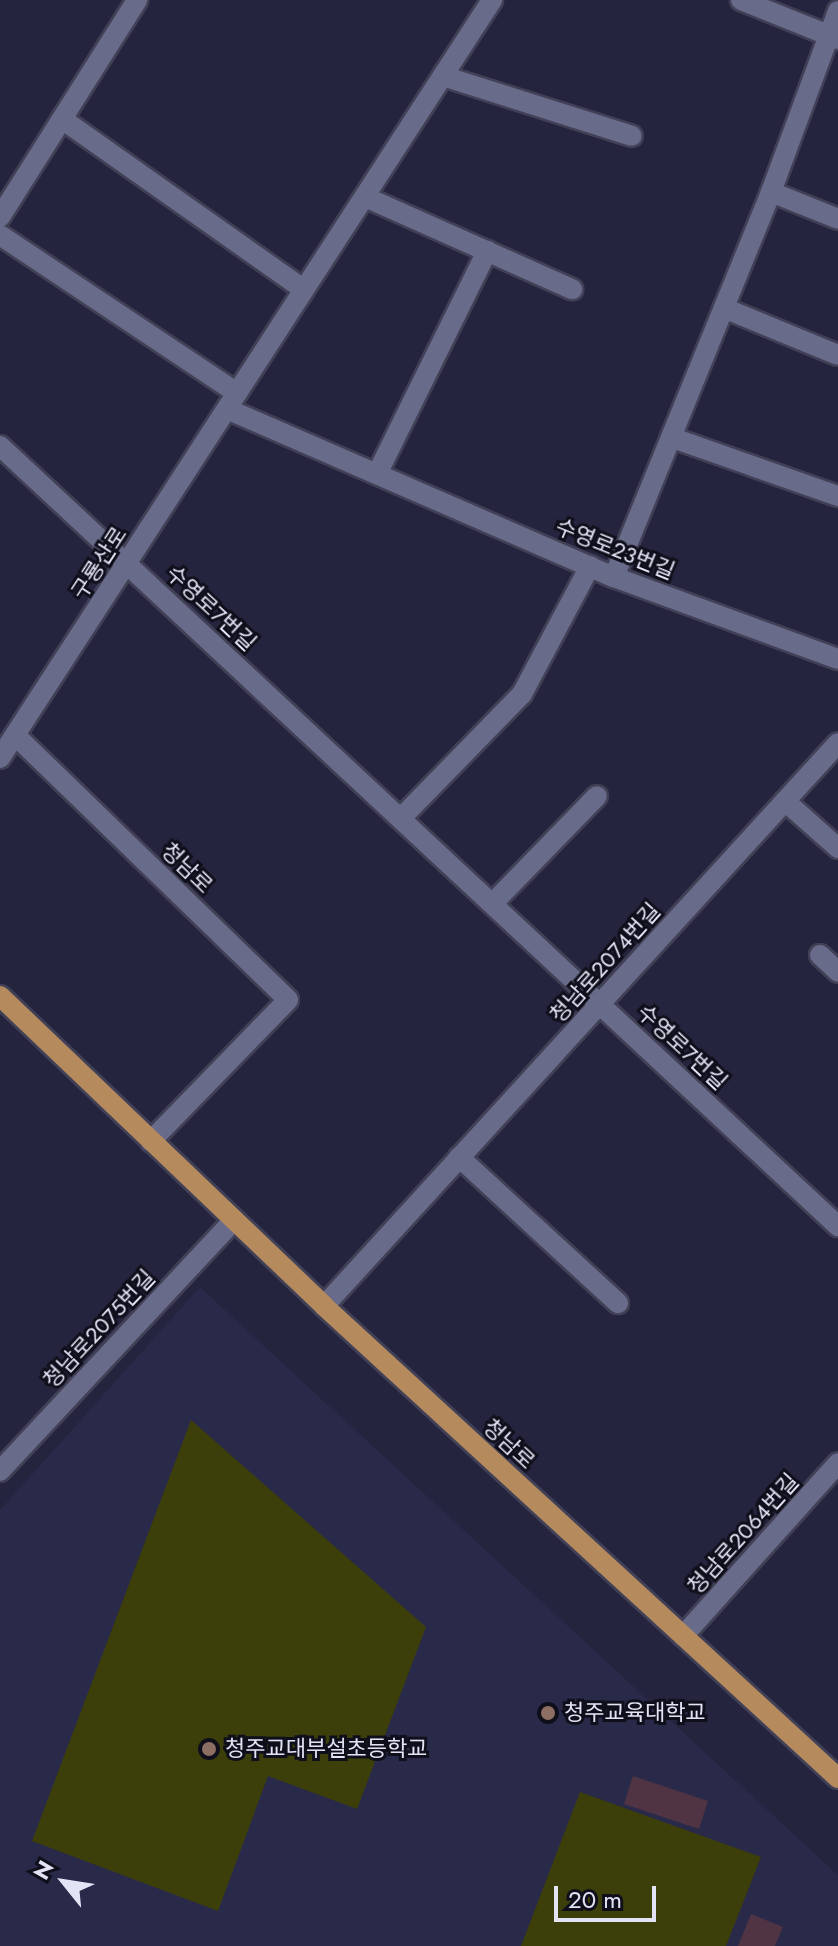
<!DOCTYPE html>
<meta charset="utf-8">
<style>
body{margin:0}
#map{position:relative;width:838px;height:1946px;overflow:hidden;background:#24243e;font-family:Jost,"Noto Sans KR",sans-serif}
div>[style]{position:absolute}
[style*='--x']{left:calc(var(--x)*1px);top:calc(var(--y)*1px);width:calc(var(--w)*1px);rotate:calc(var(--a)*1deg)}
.built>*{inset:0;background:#29294a}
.green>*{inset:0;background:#3d3f0a}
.building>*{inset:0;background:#513443}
.roads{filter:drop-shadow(2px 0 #414056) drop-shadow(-2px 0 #414056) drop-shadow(0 2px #414056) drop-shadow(0 -2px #414056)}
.minor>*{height:20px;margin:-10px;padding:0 10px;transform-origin:10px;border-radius:10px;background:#696b8a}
.major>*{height:20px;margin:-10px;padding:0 10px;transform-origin:10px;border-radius:10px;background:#b58b5e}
.dots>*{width:22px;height:22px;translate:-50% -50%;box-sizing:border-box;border:4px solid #0f0f1b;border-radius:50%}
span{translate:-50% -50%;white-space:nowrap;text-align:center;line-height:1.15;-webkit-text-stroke:6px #0f0f1b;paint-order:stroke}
.street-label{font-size:22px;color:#e2e3f5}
.poi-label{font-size:22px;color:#e2e3f5}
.left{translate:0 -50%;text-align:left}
.north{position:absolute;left:24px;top:1842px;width:80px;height:80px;-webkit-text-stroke:6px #0f0f1b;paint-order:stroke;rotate:300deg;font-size:22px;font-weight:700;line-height:32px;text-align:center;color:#e2e3f5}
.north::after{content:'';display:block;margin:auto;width:28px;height:36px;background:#e2e3f5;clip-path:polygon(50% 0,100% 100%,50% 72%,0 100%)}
.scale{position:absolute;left:554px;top:1886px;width:102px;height:36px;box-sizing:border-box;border:4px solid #e2e3f5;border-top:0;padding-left:10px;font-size:24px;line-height:28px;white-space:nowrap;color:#e2e3f5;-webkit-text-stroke:6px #0f0f1b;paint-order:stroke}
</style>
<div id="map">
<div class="built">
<div style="clip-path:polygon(200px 1287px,838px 1875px,838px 1946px,0 1946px,0 1510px)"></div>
</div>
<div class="green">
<div style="clip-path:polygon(191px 1420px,426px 1627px,357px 1809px,268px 1776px,218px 1911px,32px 1841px)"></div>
<div style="clip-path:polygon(580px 1792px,761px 1857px,726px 1946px,521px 1946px)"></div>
</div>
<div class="building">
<div style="clip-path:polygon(633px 1776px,708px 1801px,699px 1829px,624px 1804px)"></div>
<div style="clip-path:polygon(751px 1914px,783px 1927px,775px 1946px,738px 1946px)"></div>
</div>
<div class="roads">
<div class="minor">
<div style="--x:741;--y:0;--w:105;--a:21.9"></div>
<div style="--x:443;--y:76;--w:198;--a:17.6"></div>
<div style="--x:62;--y:119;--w:296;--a:35.2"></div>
<div style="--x:771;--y:192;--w:72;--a:21.9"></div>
<div style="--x:365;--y:197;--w:227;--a:24"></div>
<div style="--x:0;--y:217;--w:257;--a:-57.7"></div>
<div style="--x:0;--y:235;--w:285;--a:33.7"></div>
<div style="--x:724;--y:308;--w:123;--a:22.4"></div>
<div style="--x:227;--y:409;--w:422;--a:23.5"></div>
<div style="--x:614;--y:577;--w:239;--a:20.1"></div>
<div style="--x:673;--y:438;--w:175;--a:19.4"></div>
<div style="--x:0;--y:446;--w:1145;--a:42.95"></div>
<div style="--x:377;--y:474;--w:249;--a:-63.7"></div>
<div style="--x:614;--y:577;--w:416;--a:-67.8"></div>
<div style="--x:771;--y:192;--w:193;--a:-69.7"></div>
<div style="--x:15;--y:735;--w:380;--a:44.1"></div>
<div style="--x:288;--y:1000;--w:197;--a:134.2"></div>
<div style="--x:0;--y:758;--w:904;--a:-57.01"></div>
<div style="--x:785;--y:801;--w:71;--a:41.6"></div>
<div style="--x:401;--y:818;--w:173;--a:-45.7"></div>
<div style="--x:522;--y:694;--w:145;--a:-62"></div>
<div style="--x:493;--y:903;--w:149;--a:-45.8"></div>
<div style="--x:820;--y:955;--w:25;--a:43"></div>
<div style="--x:459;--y:1157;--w:216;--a:42.6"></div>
<div style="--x:324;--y:1306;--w:762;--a:-47.6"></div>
<div style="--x:0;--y:1471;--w:343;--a:-47"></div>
<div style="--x:683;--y:1636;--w:232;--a:-48.1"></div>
</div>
<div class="major">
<div style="--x:0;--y:996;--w:448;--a:43.7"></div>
<div style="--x:324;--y:1306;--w:698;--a:42.56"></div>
</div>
</div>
<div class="dots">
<div style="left:548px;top:1713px;background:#8d6e63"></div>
<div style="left:209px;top:1749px;background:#8d6e63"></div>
</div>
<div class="street-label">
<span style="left:615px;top:549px;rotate:22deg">수영로23번길</span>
<span style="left:99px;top:563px;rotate:-57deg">구룡산로</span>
<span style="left:211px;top:608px;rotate:43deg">수영로7번길</span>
<span style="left:187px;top:868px;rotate:44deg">청남로</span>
<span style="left:605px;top:963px;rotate:-48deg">청남로2074번길</span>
<span style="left:682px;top:1047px;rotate:43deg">수영로7번길</span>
<span style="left:99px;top:1329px;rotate:-47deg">청남로2075번길</span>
<span style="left:509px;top:1444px;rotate:43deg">청남로</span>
<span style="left:743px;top:1534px;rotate:-48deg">청남로2064번길</span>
</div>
<div class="poi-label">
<span class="left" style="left:564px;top:1713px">청주교육대학교</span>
<span class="left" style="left:225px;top:1749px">청주교대부설초등학교</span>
</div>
<div class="north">N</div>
<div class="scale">20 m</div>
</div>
